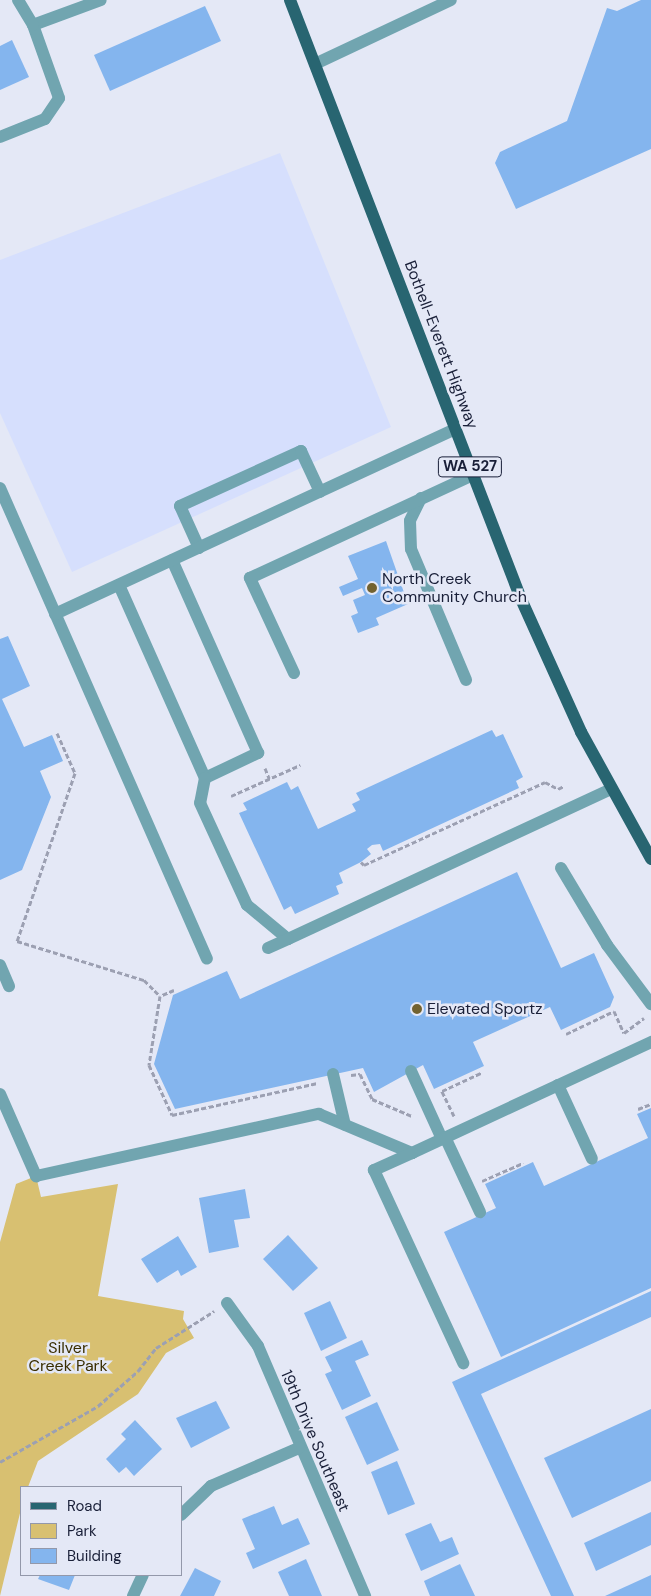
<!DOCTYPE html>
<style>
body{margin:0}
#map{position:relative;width:651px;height:1596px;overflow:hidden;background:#e4e8f6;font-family:"DM Sans",sans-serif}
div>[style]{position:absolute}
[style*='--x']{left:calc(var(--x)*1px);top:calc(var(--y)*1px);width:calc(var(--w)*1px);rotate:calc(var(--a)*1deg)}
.built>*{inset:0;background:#d6dffd}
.green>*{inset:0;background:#d8c071}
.building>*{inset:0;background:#84b5ee}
.path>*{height:3px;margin-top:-1.5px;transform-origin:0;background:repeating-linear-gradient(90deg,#9ca0b2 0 5px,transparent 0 7.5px)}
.minor>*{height:12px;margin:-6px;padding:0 6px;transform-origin:6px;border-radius:6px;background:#71a5b0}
.major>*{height:12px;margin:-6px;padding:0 6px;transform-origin:6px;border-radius:6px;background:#286571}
.dots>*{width:14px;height:14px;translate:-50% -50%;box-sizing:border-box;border:2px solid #e4e8f6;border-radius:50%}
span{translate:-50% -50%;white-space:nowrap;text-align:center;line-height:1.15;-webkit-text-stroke:5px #e4e8f6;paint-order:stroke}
.shield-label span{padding:1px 4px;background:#e4e8f6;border:1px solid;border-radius:4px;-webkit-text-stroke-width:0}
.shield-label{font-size:15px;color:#191f38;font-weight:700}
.street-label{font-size:16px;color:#191f38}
.poi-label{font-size:16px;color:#191f38}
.left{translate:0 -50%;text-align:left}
.park-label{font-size:16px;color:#392d00}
.legend{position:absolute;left:20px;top:1486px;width:162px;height:90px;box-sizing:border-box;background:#e4e8f6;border:1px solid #9398aa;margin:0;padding:6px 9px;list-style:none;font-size:15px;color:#191f38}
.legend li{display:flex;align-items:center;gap:10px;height:25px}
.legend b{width:25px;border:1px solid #9398aa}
</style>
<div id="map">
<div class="built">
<div style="clip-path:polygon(280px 153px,391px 427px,72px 572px,0 413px,0 260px)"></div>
</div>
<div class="green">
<div style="clip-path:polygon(36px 1176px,41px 1197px,118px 1184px,98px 1296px,184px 1311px,183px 1319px,194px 1338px,166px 1353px,138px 1394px,38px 1461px,28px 1487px,21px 1487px,21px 1509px,0 1596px,0 1242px,16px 1184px)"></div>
</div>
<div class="building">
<div style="clip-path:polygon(641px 0,651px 0,651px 149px,516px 209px,495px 163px,500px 152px,567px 121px,607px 8px,617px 11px)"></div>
<div style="clip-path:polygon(205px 6px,221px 41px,110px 91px,94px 55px)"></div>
<div style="clip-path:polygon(12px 40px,29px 77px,0 90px,0 46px)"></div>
<div style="clip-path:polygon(386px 541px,408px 604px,376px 618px,379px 625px,358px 633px,351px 616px,358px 613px,353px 600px,365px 595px,362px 588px,343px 596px,339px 587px,358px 579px,348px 556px)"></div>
<div style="clip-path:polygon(8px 636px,30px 686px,2px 699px,24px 747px,52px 735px,63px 761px,40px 771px,51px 797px,22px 870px,0 880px,0 639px)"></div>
<div style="clip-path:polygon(492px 730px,496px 737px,503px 734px,523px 777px,516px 781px,519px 788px,383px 851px,380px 844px,372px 845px,367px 849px,371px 854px,361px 862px,339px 873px,343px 883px,336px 886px,339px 894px,295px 914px,291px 906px,284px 910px,239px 813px,247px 810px,243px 803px,287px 782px,291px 790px,298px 786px,318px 829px,356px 811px,352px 804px,360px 800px,356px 793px)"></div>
<div style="clip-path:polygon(517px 872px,561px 968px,594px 953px,614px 997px,610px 1007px,561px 1030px,550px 1007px,473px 1042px,484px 1066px,434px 1089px,423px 1065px,374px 1092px,363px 1068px,175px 1109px,154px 1064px,173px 995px,227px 971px,240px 999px)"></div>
<div style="clip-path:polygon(651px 1108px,651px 1288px,501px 1357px,444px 1232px,496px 1208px,485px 1184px,533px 1162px,544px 1186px,648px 1138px,637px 1114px)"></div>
<div style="clip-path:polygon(245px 1189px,250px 1218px,234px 1220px,239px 1247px,209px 1253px,199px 1198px)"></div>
<div style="clip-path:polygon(288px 1235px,318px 1268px,293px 1291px,263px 1259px)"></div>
<div style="clip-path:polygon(178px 1236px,197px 1267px,181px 1276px,178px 1270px,157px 1283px,141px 1259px)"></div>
<div style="clip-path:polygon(651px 1291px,651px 1317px,481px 1394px,574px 1596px,551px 1596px,452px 1382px)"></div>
<div style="clip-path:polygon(330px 1301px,347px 1338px,321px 1351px,304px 1313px)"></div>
<div style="clip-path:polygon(362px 1340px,369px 1355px,355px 1361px,371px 1396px,342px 1410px,325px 1374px,332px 1371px,325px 1357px)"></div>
<div style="clip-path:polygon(216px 1401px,230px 1428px,191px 1448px,176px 1418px)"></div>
<div style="clip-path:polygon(377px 1402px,399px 1450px,367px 1465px,345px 1417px)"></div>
<div style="clip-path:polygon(651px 1409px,651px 1481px,572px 1518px,544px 1458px)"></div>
<div style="clip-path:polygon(135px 1420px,162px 1449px,134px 1476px,126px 1467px,119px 1473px,106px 1459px,126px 1439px,121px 1434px)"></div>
<div style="clip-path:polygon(397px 1461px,415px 1504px,388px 1515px,371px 1472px)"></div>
<div style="clip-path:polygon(274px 1506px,282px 1525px,298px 1518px,310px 1544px,253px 1569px,246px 1553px,255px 1549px,242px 1519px)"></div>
<div style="clip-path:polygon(651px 1512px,651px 1545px,596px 1571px,584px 1543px)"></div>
<div style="clip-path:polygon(431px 1523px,440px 1542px,452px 1537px,459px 1554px,421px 1571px,405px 1534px)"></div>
<div style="clip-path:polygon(306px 1559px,322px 1596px,289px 1596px,278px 1572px)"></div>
<div style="clip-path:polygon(460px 1564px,475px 1596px,430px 1596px,424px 1581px)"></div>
<div style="clip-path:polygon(195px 1568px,221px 1581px,214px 1596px,180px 1596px)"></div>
<div style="clip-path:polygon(40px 1575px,75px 1575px,69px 1590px,38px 1579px)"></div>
<div style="clip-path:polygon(651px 1575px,651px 1596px,605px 1596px)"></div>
</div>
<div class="path">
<div style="--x:57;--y:733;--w:44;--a:65.8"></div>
<div style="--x:75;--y:773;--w:178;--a:109"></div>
<div style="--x:17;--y:941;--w:133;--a:17.1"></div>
<div style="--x:144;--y:980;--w:23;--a:45"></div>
<div style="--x:265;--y:768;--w:11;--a:68"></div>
<div style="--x:231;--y:796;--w:76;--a:-24.2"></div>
<div style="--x:361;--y:862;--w:4;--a:45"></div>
<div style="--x:364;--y:865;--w:199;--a:-24.6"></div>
<div style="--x:545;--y:782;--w:15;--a:28"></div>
<div style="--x:558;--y:789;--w:7;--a:-27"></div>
<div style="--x:174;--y:990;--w:15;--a:157"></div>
<div style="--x:160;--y:996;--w:70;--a:99.1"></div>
<div style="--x:149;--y:1065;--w:55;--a:65.3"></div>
<div style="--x:172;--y:1115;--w:149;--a:-12.4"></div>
<div style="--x:566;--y:1034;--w:53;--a:-25.6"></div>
<div style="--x:614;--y:1011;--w:24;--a:66"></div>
<div style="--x:624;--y:1033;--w:25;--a:-37"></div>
<div style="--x:351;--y:1075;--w:9;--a:-6"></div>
<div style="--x:360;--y:1074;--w:28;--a:64"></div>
<div style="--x:372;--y:1099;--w:43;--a:23"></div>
<div style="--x:638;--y:1109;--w:14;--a:-21"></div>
<div style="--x:454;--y:1116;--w:28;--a:-116"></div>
<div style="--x:442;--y:1091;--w:43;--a:-24.8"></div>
<div style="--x:482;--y:1181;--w:45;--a:-23.7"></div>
<div style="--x:0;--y:1462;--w:113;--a:-29.7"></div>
<div style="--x:98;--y:1406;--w:53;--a:-41.2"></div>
<div style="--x:138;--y:1371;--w:29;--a:-52"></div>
<div style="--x:156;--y:1348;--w:69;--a:-32.5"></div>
</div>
<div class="minor">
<div style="--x:33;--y:25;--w:72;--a:-20.2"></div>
<div style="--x:315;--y:64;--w:150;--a:-25.2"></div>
<div style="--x:0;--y:137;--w:48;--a:-21.8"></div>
<div style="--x:45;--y:119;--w:25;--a:-56"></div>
<div style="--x:59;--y:98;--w:77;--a:-109.6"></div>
<div style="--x:33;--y:25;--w:29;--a:-121"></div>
<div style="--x:0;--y:488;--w:514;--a:66.27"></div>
<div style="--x:421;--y:498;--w:25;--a:116"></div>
<div style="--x:410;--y:521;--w:28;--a:88"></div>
<div style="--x:411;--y:549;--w:142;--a:67.2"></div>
<div style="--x:199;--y:548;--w:46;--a:-114.3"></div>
<div style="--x:180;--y:506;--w:133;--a:-24.4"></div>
<div style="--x:301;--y:451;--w:45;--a:65.1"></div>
<div style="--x:119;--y:585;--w:211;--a:66"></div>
<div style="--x:205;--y:778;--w:59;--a:-25.3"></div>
<div style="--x:258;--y:753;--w:211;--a:-114"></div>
<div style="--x:55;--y:614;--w:441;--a:-24.8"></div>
<div style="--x:294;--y:673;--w:105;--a:-114.9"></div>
<div style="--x:250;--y:578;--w:246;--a:-24.8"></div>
<div style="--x:205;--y:778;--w:25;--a:101"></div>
<div style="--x:200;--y:803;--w:112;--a:65.3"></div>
<div style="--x:247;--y:905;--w:53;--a:39.7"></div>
<div style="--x:288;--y:939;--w:356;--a:-24.9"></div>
<div style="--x:561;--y:868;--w:90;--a:59.1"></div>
<div style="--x:607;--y:945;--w:74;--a:53.3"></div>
<div style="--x:268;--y:948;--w:22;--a:-24"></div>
<div style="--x:0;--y:965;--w:23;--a:67"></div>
<div style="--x:411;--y:1071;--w:75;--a:65.5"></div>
<div style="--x:333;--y:1074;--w:52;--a:76.8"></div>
<div style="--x:558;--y:1085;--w:81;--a:65.3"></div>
<div style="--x:0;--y:1094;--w:90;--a:66.3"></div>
<div style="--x:36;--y:1176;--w:290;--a:-12.4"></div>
<div style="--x:319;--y:1114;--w:101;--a:22.8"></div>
<div style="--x:412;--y:1153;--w:264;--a:-24.9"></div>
<div style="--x:445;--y:1137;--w:83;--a:65"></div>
<div style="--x:412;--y:1153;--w:42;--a:155.9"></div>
<div style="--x:374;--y:1170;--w:213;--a:65.2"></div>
<div style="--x:227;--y:1303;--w:53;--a:54.2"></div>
<div style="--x:258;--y:1346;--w:272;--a:66.8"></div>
<div style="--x:181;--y:1515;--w:42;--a:-44"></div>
<div style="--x:211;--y:1486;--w:96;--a:-23.4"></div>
<div style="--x:133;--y:1596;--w:23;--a:-65"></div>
</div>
<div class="major">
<div style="--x:290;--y:0;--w:642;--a:68.91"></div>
<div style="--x:521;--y:599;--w:146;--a:65.7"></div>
<div style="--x:581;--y:732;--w:145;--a:61.1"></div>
</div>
<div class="dots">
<div style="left:372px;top:588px;background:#726230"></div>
<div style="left:417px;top:1009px;background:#726230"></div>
</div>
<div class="shield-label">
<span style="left:470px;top:467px">WA 527</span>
</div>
<div class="street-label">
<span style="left:441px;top:345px;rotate:69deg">Bothell-Everett Highway</span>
<span style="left:315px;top:1441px;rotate:67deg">19th Drive Southeast</span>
</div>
<div class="poi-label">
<span class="left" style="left:382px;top:588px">North Creek<br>Community Church</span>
<span class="left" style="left:427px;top:1009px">Elevated Sportz</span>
</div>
<div class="park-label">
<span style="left:68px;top:1357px">Silver<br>Creek Park</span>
</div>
<ul class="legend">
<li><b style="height:6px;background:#286571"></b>Road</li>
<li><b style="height:14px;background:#d8c071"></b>Park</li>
<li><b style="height:14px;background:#84b5ee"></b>Building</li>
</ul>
</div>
